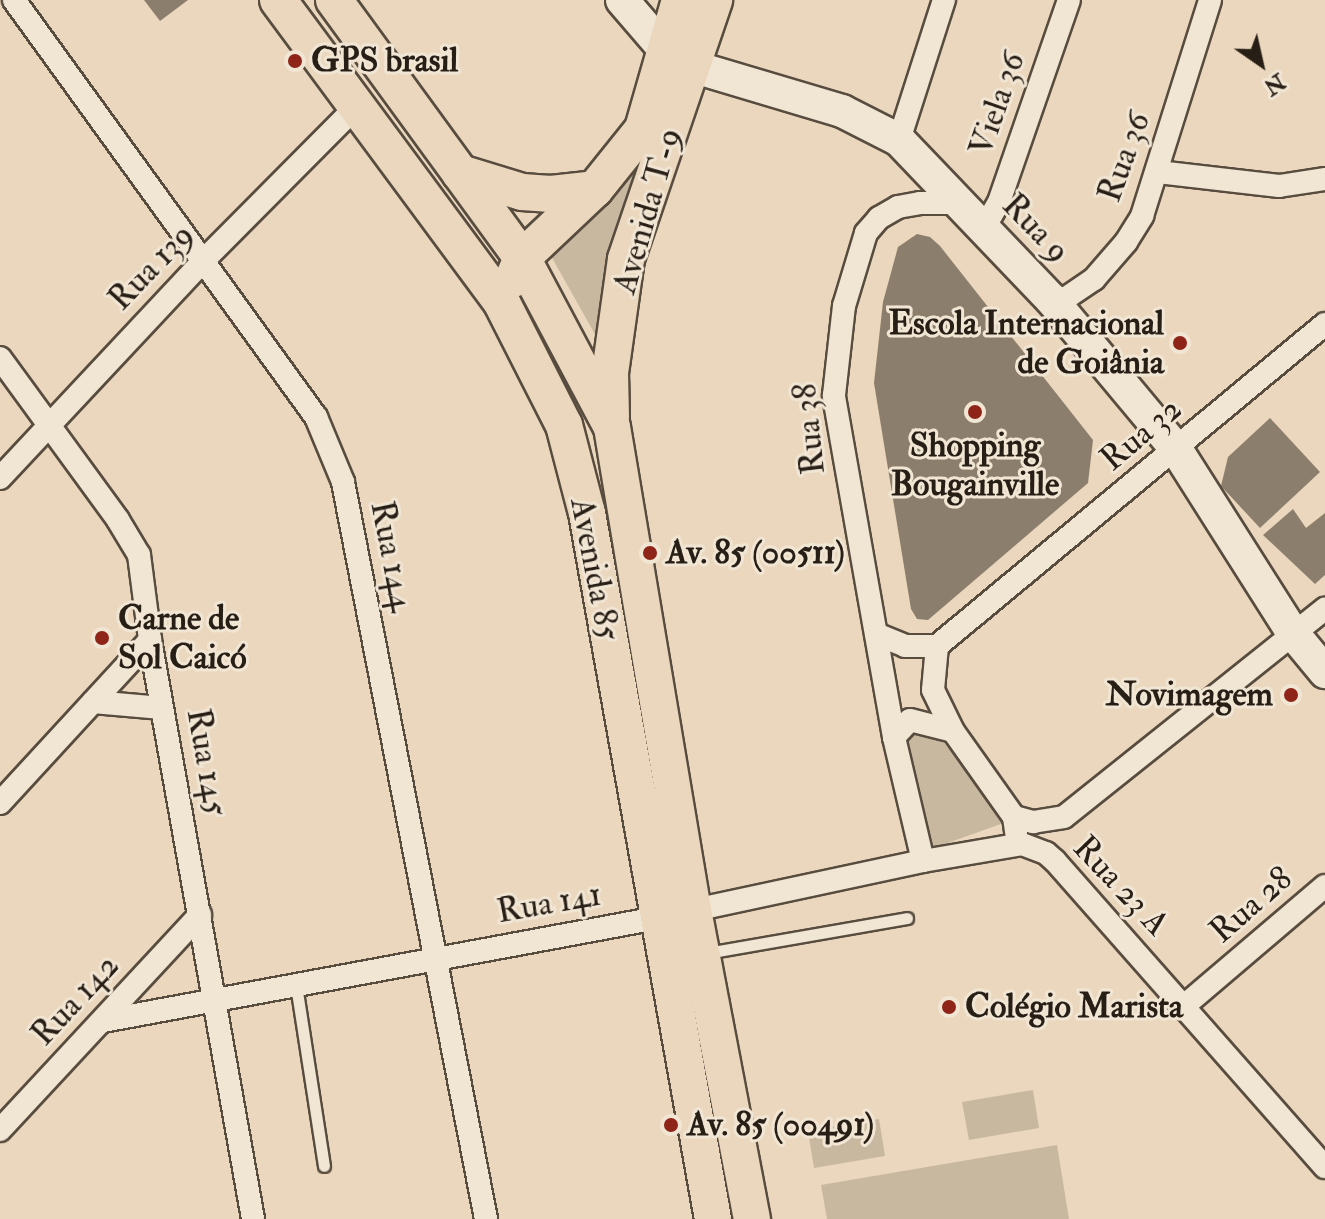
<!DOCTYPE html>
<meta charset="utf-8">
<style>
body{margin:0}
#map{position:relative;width:1325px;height:1219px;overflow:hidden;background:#ead7bd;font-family:"IM FELL Double Pica",serif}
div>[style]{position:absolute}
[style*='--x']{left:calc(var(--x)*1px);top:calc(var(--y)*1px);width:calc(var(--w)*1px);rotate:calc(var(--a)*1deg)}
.green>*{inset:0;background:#c9b8a0}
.building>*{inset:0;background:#8c7e6c}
.roads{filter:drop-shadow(2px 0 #584c3f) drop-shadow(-2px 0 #584c3f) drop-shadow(0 2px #584c3f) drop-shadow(0 -2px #584c3f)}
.lane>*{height:11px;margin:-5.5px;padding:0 5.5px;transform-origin:5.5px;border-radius:5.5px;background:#f1e5d4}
.street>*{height:22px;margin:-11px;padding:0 11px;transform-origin:11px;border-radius:11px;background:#f1e5d4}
.secondary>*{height:32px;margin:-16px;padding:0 16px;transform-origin:16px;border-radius:16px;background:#f1e5d4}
.primary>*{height:36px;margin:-18px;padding:0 18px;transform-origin:18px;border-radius:18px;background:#ead7bd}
.dots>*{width:22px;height:22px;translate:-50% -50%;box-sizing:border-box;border:4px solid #f1e5d4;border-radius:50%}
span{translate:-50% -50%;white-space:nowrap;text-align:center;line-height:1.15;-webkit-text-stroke:6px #f1e5d4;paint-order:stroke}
.poi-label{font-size:34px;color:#271e15;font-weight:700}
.left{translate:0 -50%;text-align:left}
.right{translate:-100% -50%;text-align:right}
.street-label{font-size:34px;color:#271e15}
.north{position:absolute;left:1221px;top:24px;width:80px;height:80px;-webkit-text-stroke:6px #f1e5d4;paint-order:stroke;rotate:146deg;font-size:22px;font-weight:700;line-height:32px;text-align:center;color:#271e15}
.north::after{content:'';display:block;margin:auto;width:28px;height:36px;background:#271e15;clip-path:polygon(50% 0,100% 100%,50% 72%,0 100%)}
</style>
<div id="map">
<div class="green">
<div style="clip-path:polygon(661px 97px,606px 354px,546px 247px)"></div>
<div style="clip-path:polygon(913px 725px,935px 733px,1012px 820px,928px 850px,903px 733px)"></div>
<div style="clip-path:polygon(1033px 1090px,1039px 1128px,969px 1140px,962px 1102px)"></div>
<div style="clip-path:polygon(879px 1119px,885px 1156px,814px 1168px,808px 1131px)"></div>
<div style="clip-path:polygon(1057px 1145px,1069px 1219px,827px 1219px,821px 1185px)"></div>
</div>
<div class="building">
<div style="clip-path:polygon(144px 0,188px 0,160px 21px)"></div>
<div style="clip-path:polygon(917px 234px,930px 237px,940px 246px,1093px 440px,1088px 483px,928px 620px,917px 619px,911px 609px,874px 383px,883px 302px,898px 247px)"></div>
<div style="clip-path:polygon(1270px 418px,1320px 472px,1260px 528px,1221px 486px,1228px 457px)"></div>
<div style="clip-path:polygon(1293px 509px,1306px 528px,1325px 513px,1325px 575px,1315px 584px,1263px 535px)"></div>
</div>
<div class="roads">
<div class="lane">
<div style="--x:707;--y:953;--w:203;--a:-9.9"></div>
<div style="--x:296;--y:985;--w:183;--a:81.2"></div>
</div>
<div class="street">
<div style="--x:14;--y:0;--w:515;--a:54.09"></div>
<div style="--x:316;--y:417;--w:70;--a:67.4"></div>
<div style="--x:343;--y:482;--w:751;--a:79.02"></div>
<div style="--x:899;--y:140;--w:147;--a:-72.2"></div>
<div style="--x:1158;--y:172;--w:122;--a:6.6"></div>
<div style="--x:1279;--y:186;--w:47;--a:-8.7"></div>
<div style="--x:984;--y:228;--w:30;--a:-60"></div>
<div style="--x:999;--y:202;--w:214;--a:-70.9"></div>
<div style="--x:1052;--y:300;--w:14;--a:-8"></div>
<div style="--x:1066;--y:298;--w:34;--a:-34"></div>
<div style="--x:1094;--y:279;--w:49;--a:-49.1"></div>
<div style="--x:1126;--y:242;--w:31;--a:-58"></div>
<div style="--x:1142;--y:216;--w:226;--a:-72.5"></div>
<div style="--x:0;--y:358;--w:200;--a:53.9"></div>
<div style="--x:118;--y:520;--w:41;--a:59"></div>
<div style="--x:139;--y:555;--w:86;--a:82.6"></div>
<div style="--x:150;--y:640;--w:588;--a:79.91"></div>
<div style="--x:0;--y:478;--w:299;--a:-46.9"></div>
<div style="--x:204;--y:260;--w:216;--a:-45.2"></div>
<div style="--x:876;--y:634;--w:31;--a:22"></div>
<div style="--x:905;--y:646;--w:32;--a:0"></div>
<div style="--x:937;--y:646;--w:504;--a:-39.69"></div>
<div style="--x:937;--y:646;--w:44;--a:95.2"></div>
<div style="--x:933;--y:690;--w:46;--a:64"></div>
<div style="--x:953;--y:731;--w:105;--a:54.7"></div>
<div style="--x:1014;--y:817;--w:15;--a:82"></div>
<div style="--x:93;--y:702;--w:69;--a:5"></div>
<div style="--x:894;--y:737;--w:23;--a:-47"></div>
<div style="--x:910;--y:720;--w:44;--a:14.3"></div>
<div style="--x:0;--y:803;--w:222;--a:-47.4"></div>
<div style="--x:1014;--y:817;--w:20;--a:15"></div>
<div style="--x:1033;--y:822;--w:31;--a:-9"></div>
<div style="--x:1064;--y:817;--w:334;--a:-38.6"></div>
<div style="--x:923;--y:861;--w:127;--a:-103.2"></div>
<div style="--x:894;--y:737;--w:347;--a:-100"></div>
<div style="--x:834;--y:395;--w:90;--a:-83.6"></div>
<div style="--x:844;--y:306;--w:76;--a:-73.2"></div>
<div style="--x:866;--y:233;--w:20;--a:-49"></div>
<div style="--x:879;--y:218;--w:22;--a:-30"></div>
<div style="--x:898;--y:207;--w:22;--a:-10"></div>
<div style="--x:920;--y:203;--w:39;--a:0"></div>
<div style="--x:1184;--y:1006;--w:185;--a:-40.4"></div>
<div style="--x:103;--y:1021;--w:563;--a:-10.53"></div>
<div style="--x:657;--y:918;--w:272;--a:-12.1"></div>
<div style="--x:923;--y:861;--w:100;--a:-9.7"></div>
<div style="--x:1022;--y:844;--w:26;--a:21"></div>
<div style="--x:1046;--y:853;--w:12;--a:42"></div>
<div style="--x:1055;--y:861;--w:408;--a:48.6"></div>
<div style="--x:0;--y:1130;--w:294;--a:-47.1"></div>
</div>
<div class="secondary">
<div style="--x:622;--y:0;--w:66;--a:49.3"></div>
<div style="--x:665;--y:50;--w:31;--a:32"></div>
<div style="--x:691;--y:66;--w:158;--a:16.6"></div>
<div style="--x:842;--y:111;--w:64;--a:27"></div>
<div style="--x:899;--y:140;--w:221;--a:46.3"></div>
<div style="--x:1052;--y:300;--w:194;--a:50.2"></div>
<div style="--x:1176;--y:449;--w:217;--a:57.6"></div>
<div style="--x:1292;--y:632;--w:52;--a:50.5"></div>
</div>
<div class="primary">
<div style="--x:278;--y:0;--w:377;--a:53.5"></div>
<div style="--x:502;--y:303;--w:137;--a:63.1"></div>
<div style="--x:564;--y:425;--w:91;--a:75.4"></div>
<div style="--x:587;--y:513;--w:717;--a:79.88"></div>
<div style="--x:334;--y:0;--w:319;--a:53.9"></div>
<div style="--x:522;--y:258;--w:191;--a:62"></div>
<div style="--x:612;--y:427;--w:490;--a:80.5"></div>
<div style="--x:693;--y:910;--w:315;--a:79.2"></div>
<div style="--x:460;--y:173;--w:65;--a:17"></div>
<div style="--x:522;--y:192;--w:29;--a:4"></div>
<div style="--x:551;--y:194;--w:44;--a:-6.5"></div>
<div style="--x:513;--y:279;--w:23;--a:-67"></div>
<div style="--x:522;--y:258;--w:100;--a:-43.4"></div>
<div style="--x:595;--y:189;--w:77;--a:-51.3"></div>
<div style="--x:643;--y:129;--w:134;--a:-74"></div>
<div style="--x:611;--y:417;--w:44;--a:-91.3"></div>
<div style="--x:610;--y:373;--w:115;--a:-82"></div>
<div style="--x:626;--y:259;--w:274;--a:-71.2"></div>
</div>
</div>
<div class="dots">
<div style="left:295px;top:61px;background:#8f2418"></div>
<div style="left:1180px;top:343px;background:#8f2418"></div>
<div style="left:975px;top:412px;background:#8f2418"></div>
<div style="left:650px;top:553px;background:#8f2418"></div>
<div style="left:102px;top:638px;background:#8f2418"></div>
<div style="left:1291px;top:695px;background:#8f2418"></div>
<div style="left:949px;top:1007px;background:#8f2418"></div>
<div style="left:671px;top:1125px;background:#8f2418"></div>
</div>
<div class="poi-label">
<span class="left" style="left:311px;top:61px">GPS brasil</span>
<span class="right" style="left:1164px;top:343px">Escola Internacional<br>de Goiânia</span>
<span style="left:975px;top:465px">Shopping<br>Bougainville</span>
<span class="left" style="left:666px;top:553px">Av. 85 (00511)</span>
<span class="left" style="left:118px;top:638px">Carne de<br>Sol Caicó</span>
<span class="right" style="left:1273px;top:695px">Novimagem</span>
<span class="left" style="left:965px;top:1007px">Colégio Marista</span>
<span class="left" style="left:687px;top:1125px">Av. 85 (00491)</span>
</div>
<div class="street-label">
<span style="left:997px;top:104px;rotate:-71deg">Viela 36</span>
<span style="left:1124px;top:157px;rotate:-70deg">Rua 36</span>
<span style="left:647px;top:211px;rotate:-74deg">Avenida T-9</span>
<span style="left:1036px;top:228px;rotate:46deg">Rua 9</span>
<span style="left:151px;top:267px;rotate:-46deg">Rua 139</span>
<span style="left:809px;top:429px;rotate:-96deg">Rua 38</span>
<span style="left:1141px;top:434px;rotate:-40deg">Rua 32</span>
<span style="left:392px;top:556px;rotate:79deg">Rua 144</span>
<span style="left:595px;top:569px;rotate:79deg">Avenida 85</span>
<span style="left:207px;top:762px;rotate:80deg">Rua 145</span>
<span style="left:1121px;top:886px;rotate:47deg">Rua 23 A</span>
<span style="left:549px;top:903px;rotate:-10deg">Rua 141</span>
<span style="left:1251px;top:905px;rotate:-41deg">Rua 28</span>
<span style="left:75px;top:1000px;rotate:-47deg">Rua 142</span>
</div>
<div class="north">N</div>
</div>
